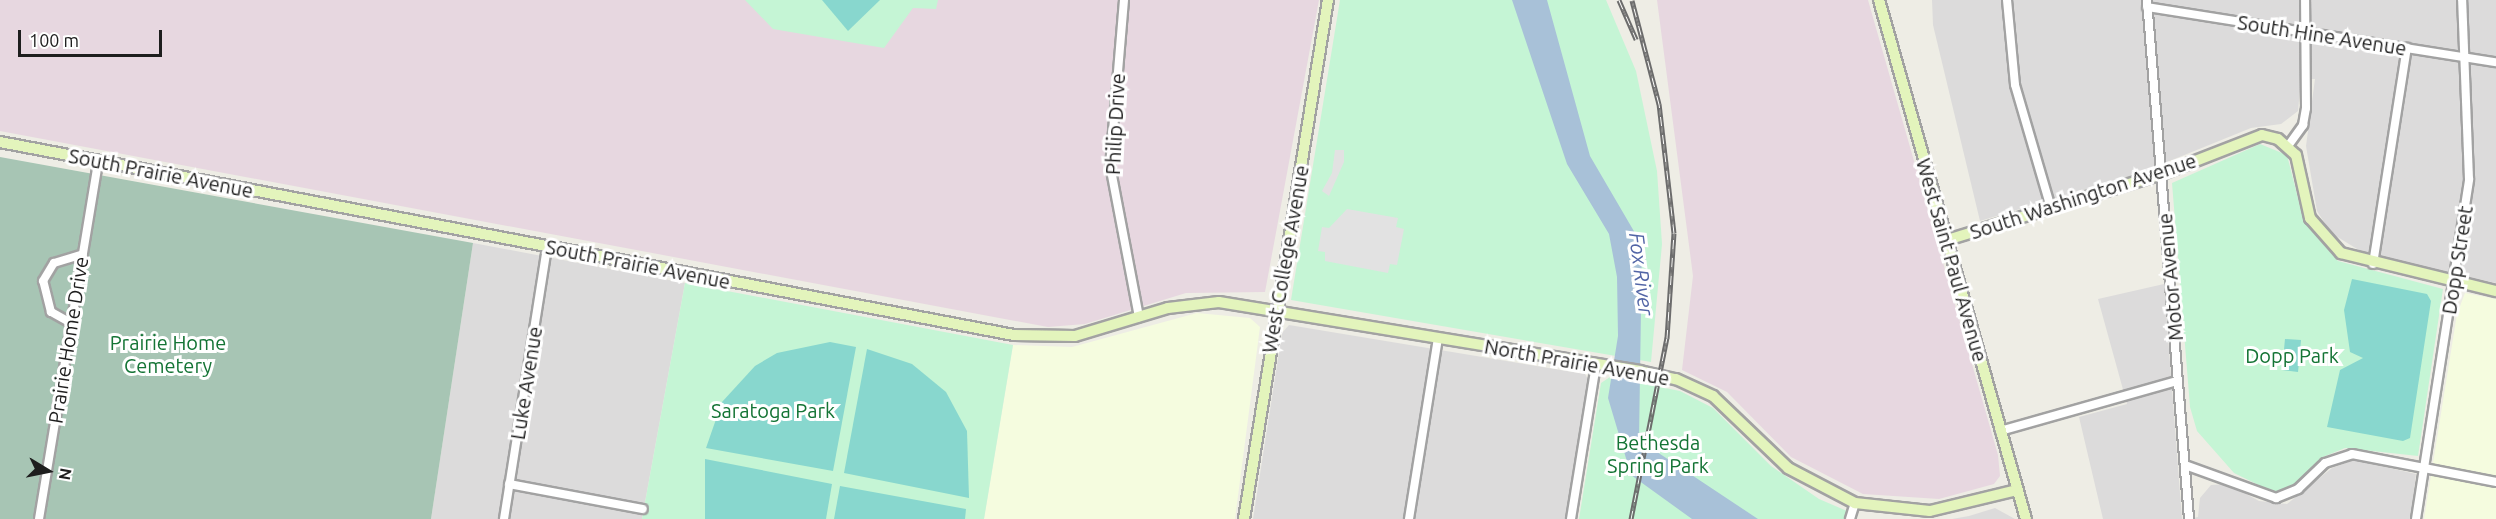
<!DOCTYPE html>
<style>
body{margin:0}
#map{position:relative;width:2496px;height:519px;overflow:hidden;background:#eeede5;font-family:Ubuntu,sans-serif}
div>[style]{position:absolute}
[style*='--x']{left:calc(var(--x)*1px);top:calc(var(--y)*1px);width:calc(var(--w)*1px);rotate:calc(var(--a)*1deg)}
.residential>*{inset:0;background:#dcdbdb}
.industrial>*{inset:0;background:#e7d7e0}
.education>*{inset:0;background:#f5fcdf}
.cemetery>*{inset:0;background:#a7c5b4}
.park>*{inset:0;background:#c5f5d5}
.pitch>*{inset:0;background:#88d7ce}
.parking>*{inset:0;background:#e2e2e2}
.water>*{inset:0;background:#a8c1d8}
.roads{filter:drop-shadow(2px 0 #a2a2a2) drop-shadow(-2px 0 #a2a2a2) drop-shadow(0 2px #a2a2a2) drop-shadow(0 -2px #a2a2a2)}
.street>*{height:8px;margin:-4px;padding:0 4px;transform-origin:4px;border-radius:4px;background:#fff}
.secondary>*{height:10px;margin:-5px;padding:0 5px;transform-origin:5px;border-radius:5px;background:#e3f4bc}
.rail>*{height:5px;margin-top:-2.5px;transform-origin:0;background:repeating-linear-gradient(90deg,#fff 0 9px,#6c6c6c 0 18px);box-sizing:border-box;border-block:2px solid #6c6c6c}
span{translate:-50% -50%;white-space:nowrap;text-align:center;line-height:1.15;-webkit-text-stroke:6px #fff;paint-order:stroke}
.street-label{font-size:20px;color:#1e1e1e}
.park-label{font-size:20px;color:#147435}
.water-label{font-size:21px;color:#5265a6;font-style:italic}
.north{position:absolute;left:18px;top:441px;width:60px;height:60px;-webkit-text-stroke:4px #fff;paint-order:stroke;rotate:100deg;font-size:16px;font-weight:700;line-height:24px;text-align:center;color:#1e1e1e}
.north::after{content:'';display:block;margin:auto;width:21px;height:27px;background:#1e1e1e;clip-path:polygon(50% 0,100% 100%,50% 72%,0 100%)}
.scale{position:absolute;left:18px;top:30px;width:144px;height:27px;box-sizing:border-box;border:3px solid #1e1e1e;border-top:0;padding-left:8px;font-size:18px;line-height:21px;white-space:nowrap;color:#1e1e1e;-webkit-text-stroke:4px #fff;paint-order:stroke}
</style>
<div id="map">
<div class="residential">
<div style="clip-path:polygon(1932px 0,2496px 0,2496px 283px,2367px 255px,2331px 233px,2317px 211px,2306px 146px,2315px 79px,2301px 79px,2298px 111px,2281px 124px,2251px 128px,2140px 173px,1980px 221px,1933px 25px)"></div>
<div style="clip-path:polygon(473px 243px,685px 283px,642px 519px,431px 519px)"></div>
<div style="clip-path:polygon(2164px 284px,2182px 519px,2103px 519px,2079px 417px,2127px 404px,2098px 299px)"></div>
<div style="clip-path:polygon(1289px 325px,1585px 374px,1589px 381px,1567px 519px,1253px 519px,1282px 333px)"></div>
<div style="clip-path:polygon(2354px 460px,2416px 474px,2411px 519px,2188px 519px,2198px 517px,2200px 498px,2211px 485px,2228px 484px,2259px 501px,2287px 504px,2332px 468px)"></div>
<div style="clip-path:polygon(1995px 508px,2015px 519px,1952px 519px,1969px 516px)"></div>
</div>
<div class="industrial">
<div style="clip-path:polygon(0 0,1319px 0,1265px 292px,1186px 293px,1085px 324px,1048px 327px,0 131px)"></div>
<div style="clip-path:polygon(1657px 0,1868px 0,1998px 455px,2000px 476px,1994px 484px,1939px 499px,1863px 494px,1791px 457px,1727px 392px,1682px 370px,1693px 276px)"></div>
</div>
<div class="education">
<div style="clip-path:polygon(2465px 293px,2496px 299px,2496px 519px,2424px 519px,2457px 314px)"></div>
<div style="clip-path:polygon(1197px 313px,1250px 318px,1260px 327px,1235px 519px,984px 519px,1013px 345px,1072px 347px)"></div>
</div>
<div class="cemetery">
<div style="clip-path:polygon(0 157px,473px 243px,431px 519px,0 519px)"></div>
</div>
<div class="park">
<div style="clip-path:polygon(745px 0,938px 0,936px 9px,913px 8px,884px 48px,773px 29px)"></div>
<div style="clip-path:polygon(1340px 0,1606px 0,1636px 71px,1657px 171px,1662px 244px,1651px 362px,1291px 300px)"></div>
<div style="clip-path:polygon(2260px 144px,2287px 155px,2304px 222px,2338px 261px,2443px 289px,2418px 456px,2345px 448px,2323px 457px,2289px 489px,2273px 492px,2234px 473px,2197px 431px,2190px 407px,2172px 183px)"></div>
<div style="clip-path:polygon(685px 283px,1013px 345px,984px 519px,642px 519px)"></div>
<div style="clip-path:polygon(1610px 377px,1680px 391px,1713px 408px,1771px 466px,1819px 499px,1847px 511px,1847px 519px,1579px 519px,1601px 383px)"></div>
</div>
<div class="pitch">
<div style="clip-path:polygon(822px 0,880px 0,848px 31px)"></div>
<div style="clip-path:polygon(2352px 279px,2427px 294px,2431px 301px,2410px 438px,2403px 441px,2327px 427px,2340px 370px,2363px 358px,2350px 352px,2344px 310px)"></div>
<div style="clip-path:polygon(2285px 339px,2301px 340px,2298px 372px,2282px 370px)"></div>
<div style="clip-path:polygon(830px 342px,856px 347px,833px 471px,706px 448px,722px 402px,755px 366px,777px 353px)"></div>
<div style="clip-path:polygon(867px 349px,912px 364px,946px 392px,967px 431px,969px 498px,844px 473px)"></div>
<div style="clip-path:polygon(705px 459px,832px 484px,826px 519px,705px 519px)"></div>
<div style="clip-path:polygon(840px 486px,966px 509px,965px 519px,834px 519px)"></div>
</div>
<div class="parking">
<div style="clip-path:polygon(1335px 150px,1344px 150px,1344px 162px,1329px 196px,1322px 191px,1332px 173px)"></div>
<div style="clip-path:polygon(1347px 209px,1398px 218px,1396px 227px,1404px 229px,1397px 265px,1390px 264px,1388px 273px,1325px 261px,1325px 252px,1318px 251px,1322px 227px,1329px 228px)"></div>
</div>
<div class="water">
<div style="clip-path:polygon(1512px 0,1547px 0,1590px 156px,1642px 245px,1639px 440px,1758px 519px,1692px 519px,1631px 475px,1608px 398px,1618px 336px,1617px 277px,1609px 234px,1567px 164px)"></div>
</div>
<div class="roads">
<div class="street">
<div style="--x:1124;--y:0;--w:166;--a:94.8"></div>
<div style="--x:1110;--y:165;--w:155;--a:79.2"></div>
<div style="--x:2007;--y:0;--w:85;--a:84.6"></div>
<div style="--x:2015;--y:85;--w:128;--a:73.7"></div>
<div style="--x:2147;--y:0;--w:521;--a:85.37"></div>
<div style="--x:2147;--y:7;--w:353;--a:9"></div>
<div style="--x:2288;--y:146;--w:26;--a:-54"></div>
<div style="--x:2303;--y:125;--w:17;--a:-80"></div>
<div style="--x:2306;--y:108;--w:108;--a:-90.5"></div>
<div style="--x:2373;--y:264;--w:219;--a:-81.1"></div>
<div style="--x:71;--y:323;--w:23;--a:-151"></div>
<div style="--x:51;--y:312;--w:32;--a:-104"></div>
<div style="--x:43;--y:281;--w:21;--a:-59"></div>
<div style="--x:54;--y:263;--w:30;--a:-17"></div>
<div style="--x:2000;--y:431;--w:184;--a:-15.8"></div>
<div style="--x:2185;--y:465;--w:97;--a:19.9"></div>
<div style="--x:2276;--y:498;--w:24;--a:-22"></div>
<div style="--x:2298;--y:489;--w:37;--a:-44"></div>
<div style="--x:2325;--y:463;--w:28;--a:-18"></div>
<div style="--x:2352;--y:454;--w:147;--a:11"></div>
<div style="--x:509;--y:484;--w:136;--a:10.6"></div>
<div style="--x:39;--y:519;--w:363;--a:-80.6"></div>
<div style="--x:504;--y:519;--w:276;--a:-81"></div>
<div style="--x:1409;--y:519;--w:183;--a:-80.9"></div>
<div style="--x:1571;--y:519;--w:157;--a:-80.8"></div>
<div style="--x:1850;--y:519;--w:17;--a:-73"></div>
<div style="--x:2416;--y:519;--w:344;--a:-81.1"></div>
<div style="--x:2469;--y:179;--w:179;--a:-92.2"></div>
</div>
<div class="secondary">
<div style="--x:1879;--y:0;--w:539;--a:74.19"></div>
<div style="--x:0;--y:142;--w:1032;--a:10.78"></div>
<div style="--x:1014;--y:335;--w:61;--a:0.9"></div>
<div style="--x:1075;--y:336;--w:97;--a:-16.8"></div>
<div style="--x:1168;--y:308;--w:51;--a:-6.7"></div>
<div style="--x:1219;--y:302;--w:427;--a:9.3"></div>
<div style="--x:1640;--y:371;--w:37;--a:13"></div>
<div style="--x:1676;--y:379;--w:41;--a:24.7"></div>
<div style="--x:1713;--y:396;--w:104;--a:43.8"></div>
<div style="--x:1788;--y:468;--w:76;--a:27.6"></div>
<div style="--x:1855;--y:503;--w:75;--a:6.1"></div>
<div style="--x:1930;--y:511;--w:89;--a:-13.6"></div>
<div style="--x:1947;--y:240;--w:225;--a:-17.1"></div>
<div style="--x:2162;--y:174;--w:107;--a:-21.3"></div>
<div style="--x:2262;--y:135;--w:16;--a:14"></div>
<div style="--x:2278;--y:139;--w:24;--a:42"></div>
<div style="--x:2296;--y:155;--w:65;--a:77.5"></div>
<div style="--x:2310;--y:218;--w:47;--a:48.5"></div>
<div style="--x:2341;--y:253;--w:160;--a:13.8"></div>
<div style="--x:1244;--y:519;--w:526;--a:-80.81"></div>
</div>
</div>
<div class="rail">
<div style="--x:1619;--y:0;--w:43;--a:66.4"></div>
<div style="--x:1631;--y:519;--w:185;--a:-78.8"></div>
<div style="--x:1667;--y:338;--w:105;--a:-86.2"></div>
<div style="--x:1674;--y:233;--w:130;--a:-96.6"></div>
<div style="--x:1659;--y:104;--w:107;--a:-104.6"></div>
</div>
<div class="street-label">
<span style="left:2322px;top:35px;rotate:9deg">South Hine Avenue</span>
<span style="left:1115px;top:124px;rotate:-87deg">Philip Drive</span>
<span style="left:161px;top:173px;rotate:11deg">South Prairie Avenue</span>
<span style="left:2083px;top:196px;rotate:-18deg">South Washington Avenue</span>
<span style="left:1285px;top:259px;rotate:-80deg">West College Avenue</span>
<span style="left:1952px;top:260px;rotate:74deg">West Saint Paul Avenue</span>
<span style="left:2457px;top:260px;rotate:-81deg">Dopp Street</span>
<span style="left:638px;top:264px;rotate:11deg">South Prairie Avenue</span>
<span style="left:2170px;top:277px;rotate:-95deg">Motor Avenue</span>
<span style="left:68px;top:340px;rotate:-81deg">Prairie Home Drive</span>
<span style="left:1577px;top:362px;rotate:10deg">North Prairie Avenue</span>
<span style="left:526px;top:383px;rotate:-81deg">Luke Avenue</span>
</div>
<div class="park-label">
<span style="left:168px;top:354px">Prairie Home<br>Cemetery</span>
<span style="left:2292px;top:355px">Dopp Park</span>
<span style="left:773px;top:410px">Saratoga Park</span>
<span style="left:1658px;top:454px">Bethesda<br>Spring Park</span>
</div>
<div class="water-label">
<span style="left:1642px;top:274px;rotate:83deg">Fox River</span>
</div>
<div class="north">N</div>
<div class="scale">100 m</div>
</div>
